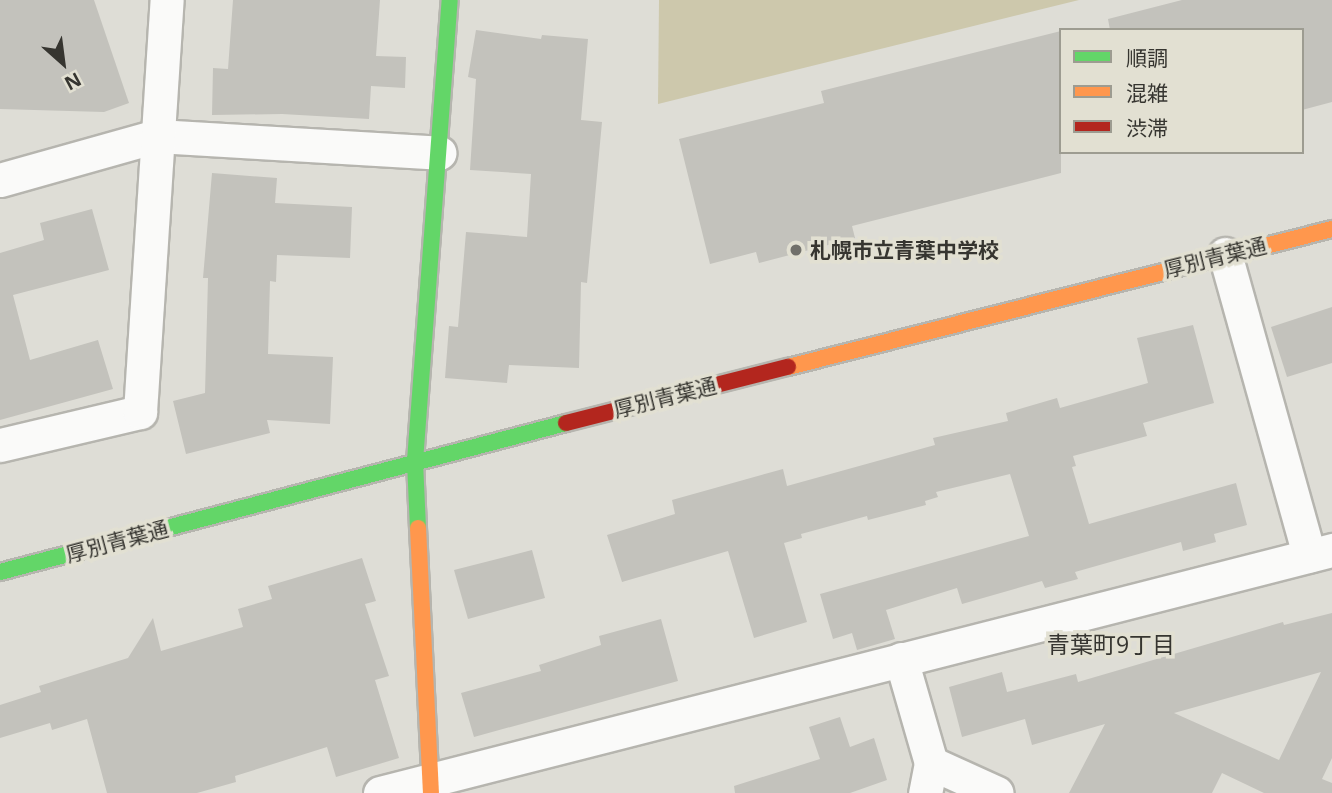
<!DOCTYPE html>
<meta charset="utf-8">
<style>
body{margin:0}
#map{position:relative;width:1332px;height:793px;overflow:hidden;background:#deddd6;font-family:"Open Sans","Noto Sans JP",sans-serif}
div>[style]{position:absolute}
[style*='--x']{left:calc(var(--x)*1px);top:calc(var(--y)*1px);width:calc(var(--w)*1px);rotate:calc(var(--a)*1deg)}
.green>*{inset:0;background:#cdc8ac}
.building>*{inset:0;background:#c3c2bc}
.roads{filter:drop-shadow(2px 0 #b6b5af) drop-shadow(-2px 0 #b6b5af) drop-shadow(0 2px #b6b5af) drop-shadow(0 -2px #b6b5af)}
.street>*{height:33px;margin:-16.5px;padding:0 16.5px;transform-origin:16.5px;border-radius:16.5px;background:#fafaf9}
.fast>*{height:16px;margin:-8px;padding:0 8px;transform-origin:8px;border-radius:8px;background:#63d668}
.slow>*{height:16px;margin:-8px;padding:0 8px;transform-origin:8px;border-radius:8px;background:#ff974d}
.jam>*{height:16px;margin:-8px;padding:0 8px;transform-origin:8px;border-radius:8px;background:#b3261e}
.dots>*{width:19px;height:19px;translate:-50% -50%;box-sizing:border-box;border:4px solid #e2e0d2;border-radius:50%}
span{translate:-50% -50%;white-space:nowrap;text-align:center;line-height:1.15;-webkit-text-stroke:7px #e2e0d2;paint-order:stroke}
.poi-label{font-size:21px;color:#363530;font-weight:700}
.left{translate:0 -50%;text-align:left}
.street-label{font-size:21px;color:#363530}
.neighbourhood-label{font-size:23px;color:#363530}
.legend{position:absolute;left:1059px;top:28px;width:245px;height:126px;box-sizing:border-box;background:#e2e0d2;border:2px solid #9d9c91;margin:0;padding:9px 12px;list-style:none;font-size:21px;color:#363530}
.legend li{display:flex;align-items:center;gap:14px;height:35px}
.legend b{width:35px;border:2px solid #9d9c91}
.north{position:absolute;left:28px;top:28px;width:70px;height:70px;-webkit-text-stroke:5px #e2e0d2;paint-order:stroke;rotate:152deg;font-size:19px;font-weight:700;line-height:28px;text-align:center;color:#363530}
.north::after{content:'';display:block;margin:auto;width:24px;height:32px;background:#363530;clip-path:polygon(50% 0,100% 100%,50% 72%,0 100%)}
</style>
<div id="map">
<div class="green">
<div style="clip-path:polygon(659px 0,1079px 0,658px 104px)"></div>
</div>
<div class="building">
<div style="clip-path:polygon(0 0,94px 0,129px 103px,104px 112px,0 109px)"></div>
<div style="clip-path:polygon(233px 0,380px 0,376px 56px,406px 57px,405px 88px,371px 86px,369px 119px,282px 114px,212px 115px,213px 68px,228px 69px)"></div>
<div style="clip-path:polygon(1182px 0,1332px 0,1332px 102px,1302px 110px,1302px 30px,1110px 30px,1108px 19px)"></div>
<div style="clip-path:polygon(476px 30px,541px 39px,542px 35px,588px 39px,581px 120px,602px 122px,587px 283px,581px 282px,579px 368px,509px 365px,507px 383px,445px 378px,449px 326px,458px 327px,466px 232px,527px 237px,531px 174px,470px 170px,476px 79px,468px 77px)"></div>
<div style="clip-path:polygon(1061px 31px,1061px 173px,852px 226px,855px 238px,759px 263px,756px 252px,710px 264px,679px 139px,824px 103px,821px 91px)"></div>
<div style="clip-path:polygon(212px 173px,277px 178px,275px 203px,352px 207px,350px 258px,277px 255px,276px 282px,270px 281px,268px 354px,333px 357px,330px 424px,267px 420px,270px 433px,186px 454px,173px 401px,205px 393px,208px 278px,203px 278px)"></div>
<div style="clip-path:polygon(92px 209px,109px 270px,13px 295px,30px 360px,98px 340px,113px 389px,0 420px,0 253px,44px 240px,40px 223px)"></div>
<div style="clip-path:polygon(1332px 307px,1332px 363px,1287px 377px,1271px 327px)"></div>
<div style="clip-path:polygon(1193px 325px,1214px 403px,1143px 423px,1147px 436px,1073px 456px,1076px 466px,1072px 467px,1089px 524px,1236px 483px,1247px 525px,1214px 534px,1216px 542px,1183px 551px,1181px 542px,1075px 572px,1078px 579px,1045px 588px,1042px 581px,962px 604px,957px 588px,886px 610px,895px 639px,857px 650px,852px 633px,833px 639px,820px 594px,1029px 536px,1010px 474px,936px 492px,938px 497px,925px 501px,926px 505px,868px 520px,867px 516px,801px 534px,802px 538px,784px 543px,807px 622px,754px 638px,728px 551px,622px 582px,607px 535px,675px 514px,672px 500px,783px 469px,787px 486px,935px 445px,933px 438px,1008px 421px,1006px 413px,1057px 398px,1060px 408px,1148px 383px,1137px 338px)"></div>
<div style="clip-path:polygon(532px 550px,545px 598px,468px 619px,454px 570px)"></div>
<div style="clip-path:polygon(362px 558px,376px 601px,365px 604px,389px 676px,375px 680px,399px 758px,336px 777px,327px 747px,235px 776px,236px 782px,197px 793px,107px 793px,87px 719px,52px 730px,50px 723px,0 738px,0 705px,41px 692px,39px 686px,128px 658px,153px 618px,161px 651px,243px 627px,238px 609px,272px 599px,268px 586px)"></div>
<div style="clip-path:polygon(evenodd,1332px 613px,1332px 758px,1322px 779px,1332px 783px,1332px 793px,1264px 793px,1222px 773px,1212px 793px,1069px 793px,1105px 724px,1032px 745px,1025px 719px,962px 737px,949px 687px,1002px 672px,1007px 692px,1076px 674px,1078px 682px,1283px 622px,1284px 625px,1332px 613px,1321px 672px,1279px 760px,1174px 713px,1321px 672px)"></div>
<div style="clip-path:polygon(661px 619px,678px 681px,474px 737px,461px 693px,541px 671px,539px 665px,601px 645px,599px 636px)"></div>
<div style="clip-path:polygon(840px 717px,850px 747px,874px 738px,887px 780px,850px 793px,735px 793px,734px 786px,820px 759px,809px 727px)"></div>
</div>
<div class="roads">
<div class="street">
<div style="--x:0;--y:180;--w:163;--a:-15.7"></div>
<div style="--x:157;--y:136;--w:283;--a:3.4"></div>
<div style="--x:1225;--y:254;--w:313;--a:74.4"></div>
<div style="--x:0;--y:445;--w:144;--a:-13.3"></div>
<div style="--x:140;--y:412;--w:413;--a:-86.3"></div>
<div style="--x:901;--y:659;--w:108;--a:73.9"></div>
<div style="--x:931;--y:763;--w:31;--a:101"></div>
<div style="--x:931;--y:763;--w:72;--a:24.4"></div>
<div style="--x:380;--y:793;--w:983;--a:-14.32"></div>
</div>
<div class="fast">
<div style="--x:418;--y:528;--w:67;--a:-92.6"></div>
<div style="--x:415;--y:461;--w:462;--a:-85.7"></div>
<div style="--x:0;--y:572;--w:585;--a:-14.75"></div>
</div>
<div class="slow">
<div style="--x:788;--y:367;--w:561;--a:-14.23"></div>
<div style="--x:418;--y:528;--w:265;--a:87.2"></div>
</div>
<div class="jam">
<div style="--x:566;--y:423;--w:229;--a:-14.2"></div>
</div>
</div>
<div class="dots">
<div style="left:796px;top:250px;background:#71706a"></div>
</div>
<div class="poi-label">
<span class="left" style="left:810px;top:250px">札幌市立青葉中学校</span>
</div>
<div class="street-label">
<span style="left:1215px;top:257px;rotate:-14deg">厚別青葉通</span>
<span style="left:665px;top:397px;rotate:-14deg">厚別青葉通</span>
<span style="left:117px;top:541px;rotate:-15deg">厚別青葉通</span>
</div>
<div class="neighbourhood-label">
<span style="left:1111px;top:644px">青葉町9丁目</span>
</div>
<ul class="legend">
<li><b style="height:9px;background:#63d668"></b>順調</li>
<li><b style="height:9px;background:#ff974d"></b>混雑</li>
<li><b style="height:9px;background:#b3261e"></b>渋滞</li>
</ul>
<div class="north">N</div>
</div>
